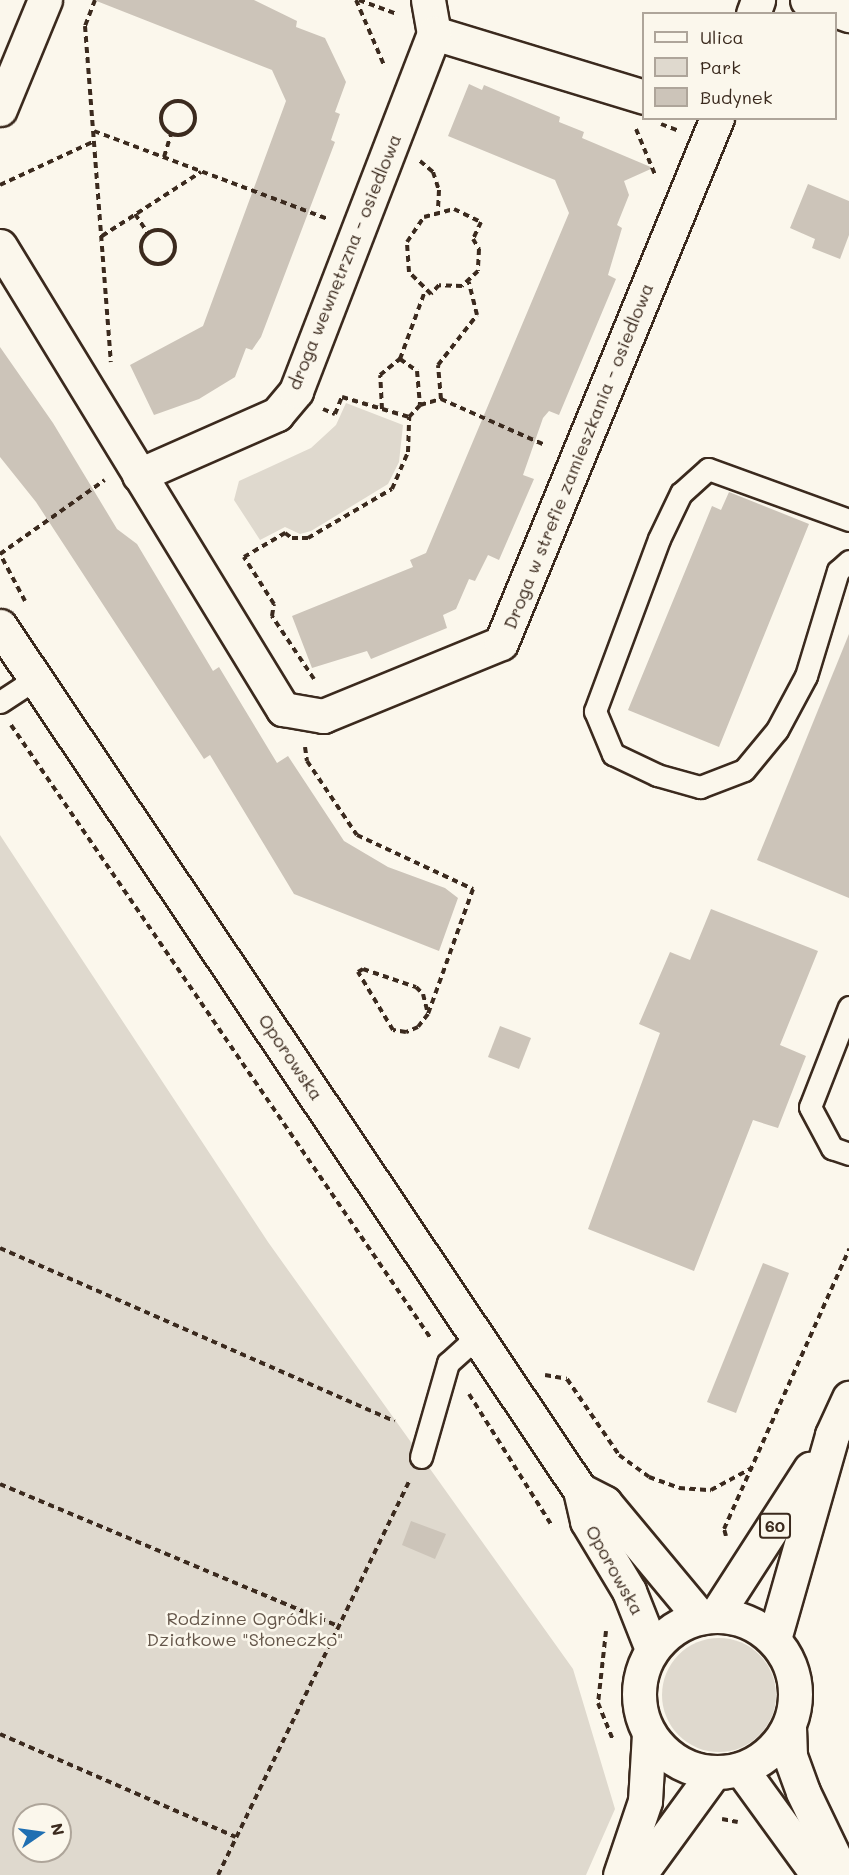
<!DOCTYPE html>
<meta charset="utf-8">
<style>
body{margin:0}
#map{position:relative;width:849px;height:1875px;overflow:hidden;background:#fbf7ec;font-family:Mali,sans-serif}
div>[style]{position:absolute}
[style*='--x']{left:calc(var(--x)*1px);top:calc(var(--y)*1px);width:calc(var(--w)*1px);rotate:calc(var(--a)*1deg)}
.green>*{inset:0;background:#dfd9ce}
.round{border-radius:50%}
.building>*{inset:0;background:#ccc4b9}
.path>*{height:4px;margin-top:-2px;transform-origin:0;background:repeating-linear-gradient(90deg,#3b2a1e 0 6px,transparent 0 10.5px)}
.path>.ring{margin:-2px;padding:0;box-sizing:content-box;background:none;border:4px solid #3b2a1e;border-radius:50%}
.roads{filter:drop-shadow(2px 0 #3b2a1e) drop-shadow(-2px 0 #3b2a1e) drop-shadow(0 2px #3b2a1e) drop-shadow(0 -2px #3b2a1e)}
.service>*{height:21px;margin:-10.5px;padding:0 10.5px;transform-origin:10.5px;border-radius:10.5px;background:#fbf7ec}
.minor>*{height:33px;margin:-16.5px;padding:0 16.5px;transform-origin:16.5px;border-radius:16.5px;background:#fbf7ec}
.tertiary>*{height:33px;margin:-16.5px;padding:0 16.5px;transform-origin:16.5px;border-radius:16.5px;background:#fbf7ec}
.primary>*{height:33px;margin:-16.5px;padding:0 16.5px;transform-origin:16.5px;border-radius:16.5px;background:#fbf7ec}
.primary>.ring{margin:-16.5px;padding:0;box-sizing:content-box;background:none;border:33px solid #fbf7ec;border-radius:50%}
span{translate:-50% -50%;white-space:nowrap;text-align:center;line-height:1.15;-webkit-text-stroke:5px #fbf7ec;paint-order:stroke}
.shield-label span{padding:2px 4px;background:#fbf7ec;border:2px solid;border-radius:4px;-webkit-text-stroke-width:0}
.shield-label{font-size:16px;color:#3b2a1e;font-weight:700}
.street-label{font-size:18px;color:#3b2a1e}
.park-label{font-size:18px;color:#64564a}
.legend{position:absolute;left:642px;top:12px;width:195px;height:108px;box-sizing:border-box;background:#fbf7ec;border:2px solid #aea59a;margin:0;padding:8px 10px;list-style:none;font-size:18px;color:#3b2a1e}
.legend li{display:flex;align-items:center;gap:12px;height:30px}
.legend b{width:30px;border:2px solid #aea59a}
.north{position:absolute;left:12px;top:1803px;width:60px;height:60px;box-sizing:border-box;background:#fbf7ec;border:2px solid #aea59a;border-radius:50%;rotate:77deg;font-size:16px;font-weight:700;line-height:24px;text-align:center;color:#3b2a1e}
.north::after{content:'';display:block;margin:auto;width:21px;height:27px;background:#1f6fb2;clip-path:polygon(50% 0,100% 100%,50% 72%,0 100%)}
</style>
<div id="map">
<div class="green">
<div style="clip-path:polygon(346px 403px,403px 425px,399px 462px,388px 484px,311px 531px,300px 534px,285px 527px,260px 540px,234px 500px,239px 481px,311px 448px,336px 425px)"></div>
<div style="clip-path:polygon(evenodd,0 835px,268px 1242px,573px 1669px,615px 1809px,586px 1875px,0 1875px,0 835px,24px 1815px,60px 1815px,60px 1851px,24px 1851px,24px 1815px)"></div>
<div class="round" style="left:662px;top:1638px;width:114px;height:114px"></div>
</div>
<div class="building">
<div style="clip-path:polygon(94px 0,254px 0,297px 21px,296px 27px,325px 38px,346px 82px,335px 112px,340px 114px,331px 140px,335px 142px,261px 337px,252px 350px,246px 348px,235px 377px,199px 399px,154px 415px,130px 365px,203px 326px,286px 101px,272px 70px)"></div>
<div style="clip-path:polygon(469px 84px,482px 90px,484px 85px,560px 117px,559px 122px,584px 132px,582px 138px,653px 168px,624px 181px,629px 195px,617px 225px,622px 228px,608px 275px,616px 279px,559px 415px,549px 411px,543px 418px,523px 475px,534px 479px,499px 560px,488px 555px,475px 581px,469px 579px,456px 609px,443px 615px,447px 628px,371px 659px,367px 651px,312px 668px,292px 616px,413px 567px,410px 560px,426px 553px,569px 213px,555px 180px,448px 136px)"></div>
<div style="clip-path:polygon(808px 184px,849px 201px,849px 235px,840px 259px,812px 248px,815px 239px,790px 228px)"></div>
<div style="clip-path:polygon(0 347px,53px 423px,117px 529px,137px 544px,213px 671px,219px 667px,277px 763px,288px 756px,344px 841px,388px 867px,445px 888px,458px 898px,439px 951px,294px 894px,210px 755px,204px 759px,36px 502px,0 457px)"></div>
<div style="clip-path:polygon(729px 492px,809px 524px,719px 747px,628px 710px,712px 506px,721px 510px)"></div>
<div style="clip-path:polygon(849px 634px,849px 898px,757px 860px)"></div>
<div style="clip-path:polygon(711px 909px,818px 951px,780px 1045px,806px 1056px,778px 1128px,753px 1120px,694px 1271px,588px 1229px,660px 1033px,639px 1024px,670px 952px,690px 960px)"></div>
<div style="clip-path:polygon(500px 1026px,531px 1038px,519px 1069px,488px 1057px)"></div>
<div style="clip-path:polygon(763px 1263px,789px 1273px,736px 1413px,707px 1402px)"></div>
<div style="clip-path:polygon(411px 1521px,446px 1534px,435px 1559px,402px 1545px)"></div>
</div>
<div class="path">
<div style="--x:95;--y:0;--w:28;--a:111"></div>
<div style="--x:85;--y:26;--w:337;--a:85.6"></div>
<div style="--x:356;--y:0;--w:71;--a:66.7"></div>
<div style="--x:359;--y:0;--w:40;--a:20.2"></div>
<div class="ring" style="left:161px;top:101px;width:30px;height:30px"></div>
<div style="--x:661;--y:124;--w:17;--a:21"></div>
<div style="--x:636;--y:129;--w:52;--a:67.4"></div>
<div style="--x:94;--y:131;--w:248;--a:20.6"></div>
<div style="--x:164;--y:157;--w:24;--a:-73"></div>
<div style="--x:420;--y:161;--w:17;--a:40"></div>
<div style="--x:433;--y:172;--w:19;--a:72"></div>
<div style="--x:439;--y:190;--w:20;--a:93"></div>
<div style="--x:0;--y:185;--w:105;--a:-24.9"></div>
<div style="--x:454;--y:209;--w:30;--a:26"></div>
<div style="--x:481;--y:222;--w:19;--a:115"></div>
<div style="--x:473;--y:239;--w:12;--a:59"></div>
<div style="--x:479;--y:249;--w:22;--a:93"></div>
<div style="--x:478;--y:271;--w:22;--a:137"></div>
<div style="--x:462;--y:286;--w:23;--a:-178"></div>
<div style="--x:439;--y:285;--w:12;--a:132"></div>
<div style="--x:431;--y:294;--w:31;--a:-135"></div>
<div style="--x:409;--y:272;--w:30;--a:-94"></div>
<div style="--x:407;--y:242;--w:30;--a:-56"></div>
<div style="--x:424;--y:217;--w:31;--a:-15"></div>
<div style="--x:135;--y:214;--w:23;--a:56"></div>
<div class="ring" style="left:141px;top:230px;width:30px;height:30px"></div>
<div style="--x:102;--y:236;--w:118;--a:-32.9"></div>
<div style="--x:400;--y:359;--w:72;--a:-69.8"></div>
<div style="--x:441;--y:399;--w:34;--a:-95"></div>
<div style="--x:438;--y:365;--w:63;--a:-52"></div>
<div style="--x:477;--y:315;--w:34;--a:-104"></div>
<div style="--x:323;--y:409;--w:13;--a:23"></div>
<div style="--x:335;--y:414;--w:18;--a:-68"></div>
<div style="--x:342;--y:397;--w:70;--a:16.6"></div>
<div style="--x:409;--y:417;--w:16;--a:-47"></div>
<div style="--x:420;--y:405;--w:22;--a:-16"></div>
<div style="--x:441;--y:399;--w:114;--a:23.9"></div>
<div style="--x:382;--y:409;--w:34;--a:-93"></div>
<div style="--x:380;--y:375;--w:26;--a:-39"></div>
<div style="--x:400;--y:359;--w:21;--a:35"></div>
<div style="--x:417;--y:371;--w:34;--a:85"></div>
<div style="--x:25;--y:601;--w:53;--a:-118"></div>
<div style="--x:0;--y:554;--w:128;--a:-35.2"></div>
<div style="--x:314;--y:679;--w:76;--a:-123.7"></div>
<div style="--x:272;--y:616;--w:12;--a:-81"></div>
<div style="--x:274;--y:604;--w:56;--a:-122.6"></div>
<div style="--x:244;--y:557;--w:48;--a:-30.3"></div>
<div style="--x:285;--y:533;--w:9;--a:36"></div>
<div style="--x:292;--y:538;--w:16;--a:0"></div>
<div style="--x:308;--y:538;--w:97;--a:-30.3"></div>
<div style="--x:392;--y:489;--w:40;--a:-66.6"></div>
<div style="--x:408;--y:452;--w:35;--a:-88"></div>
<div style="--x:11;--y:725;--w:745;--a:55.61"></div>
<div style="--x:305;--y:747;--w:14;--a:82"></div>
<div style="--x:307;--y:761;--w:89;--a:56"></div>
<div style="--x:357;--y:835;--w:128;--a:25"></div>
<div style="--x:473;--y:889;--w:133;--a:109.8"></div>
<div style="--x:428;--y:1014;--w:16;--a:128"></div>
<div style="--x:418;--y:1027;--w:13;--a:157"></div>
<div style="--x:406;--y:1032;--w:13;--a:-171"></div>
<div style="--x:393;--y:1030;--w:68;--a:-121.1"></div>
<div style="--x:358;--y:972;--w:6;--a:-31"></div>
<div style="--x:363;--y:969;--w:56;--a:18.8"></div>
<div style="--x:416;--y:987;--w:10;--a:45"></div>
<div style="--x:423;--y:994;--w:21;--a:76"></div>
<div style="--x:0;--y:1248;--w:431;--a:23.7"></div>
<div style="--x:545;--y:1375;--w:22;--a:10"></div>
<div style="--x:567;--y:1379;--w:92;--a:55.6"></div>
<div style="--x:619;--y:1455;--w:37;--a:36"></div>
<div style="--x:649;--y:1477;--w:32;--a:20"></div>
<div style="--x:679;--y:1488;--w:32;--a:4"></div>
<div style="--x:711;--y:1490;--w:47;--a:-28.2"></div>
<div style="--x:469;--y:1394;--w:154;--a:57.8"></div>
<div style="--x:0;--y:1484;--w:367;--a:22.8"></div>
<div style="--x:726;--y:1536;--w:7;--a:-106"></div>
<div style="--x:724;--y:1529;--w:307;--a:-65.9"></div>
<div style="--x:606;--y:1631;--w:72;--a:96.3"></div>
<div style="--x:598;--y:1703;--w:40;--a:68"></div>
<div style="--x:0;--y:1734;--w:257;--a:23.6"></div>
<div style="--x:722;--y:1819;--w:16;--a:11"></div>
<div style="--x:218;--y:1875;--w:438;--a:-64.1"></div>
</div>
<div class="roads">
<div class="service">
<div style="--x:849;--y:520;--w:150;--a:-160.1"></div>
<div style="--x:708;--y:469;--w:36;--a:138"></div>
<div style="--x:681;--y:493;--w:51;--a:115.6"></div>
<div style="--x:659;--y:539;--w:184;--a:110.4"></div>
<div style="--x:595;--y:711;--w:47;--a:67.3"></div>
<div style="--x:613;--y:754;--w:49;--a:25.5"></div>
<div style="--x:657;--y:775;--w:45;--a:15.6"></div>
<div style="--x:700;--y:787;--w:47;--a:-21.1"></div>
<div style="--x:744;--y:770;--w:52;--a:-50.5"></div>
<div style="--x:777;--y:730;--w:61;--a:-61.8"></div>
<div style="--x:806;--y:676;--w:110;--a:-73.1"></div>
<div style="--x:838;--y:571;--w:15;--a:-42"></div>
<div style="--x:0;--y:702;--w:42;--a:-33.3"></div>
<div style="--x:849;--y:1007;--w:107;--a:111.3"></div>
<div style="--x:810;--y:1107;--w:47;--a:61.8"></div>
<div style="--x:832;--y:1148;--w:18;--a:19"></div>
<div style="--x:421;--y:1457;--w:98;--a:-74"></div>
<div style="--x:448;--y:1363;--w:39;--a:-42"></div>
</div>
<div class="minor">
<div style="--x:428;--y:0;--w:34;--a:80"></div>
<div style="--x:434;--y:33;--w:220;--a:16.9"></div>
<div style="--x:807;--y:0;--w:45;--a:19.7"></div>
<div style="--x:753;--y:14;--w:15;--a:-70"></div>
<div style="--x:0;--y:109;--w:118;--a:-67.6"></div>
<div style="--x:0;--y:246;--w:543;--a:58.57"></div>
<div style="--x:283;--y:709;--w:41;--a:9.9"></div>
<div style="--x:323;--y:716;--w:192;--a:-22.3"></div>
<div style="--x:501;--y:643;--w:568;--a:-67.64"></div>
<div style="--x:139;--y:475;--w:151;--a:-23.8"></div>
<div style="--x:277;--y:414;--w:30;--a:-50"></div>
<div style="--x:296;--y:391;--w:384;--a:-68.9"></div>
</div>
<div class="tertiary">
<div style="--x:0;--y:626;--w:1041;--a:56.13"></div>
<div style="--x:580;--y:1490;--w:32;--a:77"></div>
<div style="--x:587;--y:1521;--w:82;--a:59"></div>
<div style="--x:629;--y:1591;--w:62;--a:68.4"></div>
<div style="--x:580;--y:1490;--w:28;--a:27"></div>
<div style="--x:605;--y:1503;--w:148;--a:50.2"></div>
<div style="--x:789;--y:1727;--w:29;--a:88"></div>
<div style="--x:790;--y:1756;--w:38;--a:70"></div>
<div style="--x:803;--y:1792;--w:92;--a:64.3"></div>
<div style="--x:741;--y:1769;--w:131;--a:54"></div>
</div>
<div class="primary">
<div style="--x:716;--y:1615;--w:174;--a:-57.2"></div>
<div class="ring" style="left:639px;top:1616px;width:123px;height:123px"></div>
<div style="--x:774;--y:1639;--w:212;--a:-74.1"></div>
<div style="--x:832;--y:1435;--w:41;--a:-65.3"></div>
<div style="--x:620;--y:1875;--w:78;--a:-71.3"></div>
<div style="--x:645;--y:1801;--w:67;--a:-86.6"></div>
<div style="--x:639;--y:1875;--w:127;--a:-53.9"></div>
</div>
</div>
<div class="shield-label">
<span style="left:775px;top:1526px">60</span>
</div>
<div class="street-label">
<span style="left:344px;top:262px;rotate:-68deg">droga wewnętrzna - osiedlowa</span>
<span style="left:578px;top:456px;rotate:-68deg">Droga w strefie zamieszkania - osiedlowa</span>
<span style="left:291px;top:1057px;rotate:56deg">Oporowska</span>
<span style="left:615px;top:1570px;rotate:61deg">Oporowska</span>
</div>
<div class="park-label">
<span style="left:245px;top:1629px">Rodzinne Ogródki<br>Działkowe "Słoneczko"</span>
</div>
<ul class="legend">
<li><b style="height:8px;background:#fbf7ec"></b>Ulica</li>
<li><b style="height:16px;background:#dfd9ce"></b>Park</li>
<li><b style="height:16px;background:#ccc4b9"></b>Budynek</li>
</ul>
<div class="north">N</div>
</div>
